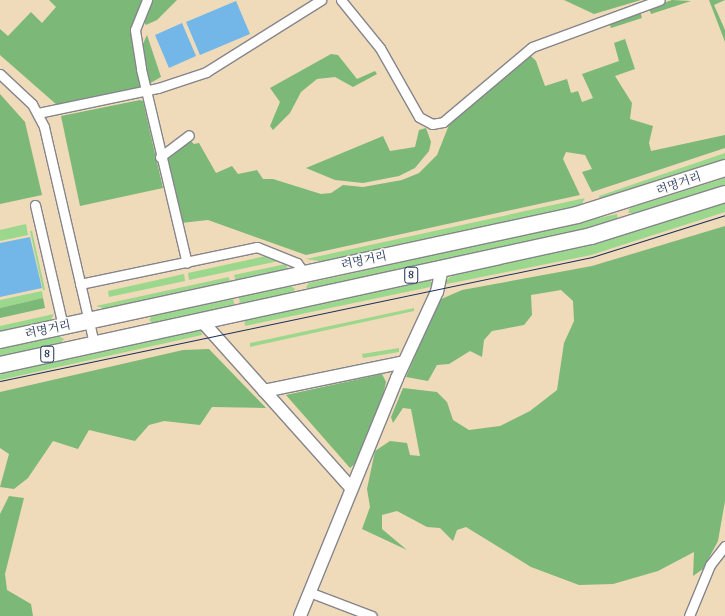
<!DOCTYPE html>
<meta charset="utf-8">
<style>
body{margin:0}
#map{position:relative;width:725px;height:616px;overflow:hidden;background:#efdbb9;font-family:"IM FELL French Canon","Noto Serif KR",serif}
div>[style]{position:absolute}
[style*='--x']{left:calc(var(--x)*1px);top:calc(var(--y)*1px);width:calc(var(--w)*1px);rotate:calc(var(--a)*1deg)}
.green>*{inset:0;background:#9bd78c}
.forest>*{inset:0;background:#7cb878}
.water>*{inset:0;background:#73b7e9}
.roads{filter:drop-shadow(1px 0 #85858c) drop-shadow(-1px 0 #85858c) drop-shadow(0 1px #85858c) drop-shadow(0 -1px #85858c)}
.street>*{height:9px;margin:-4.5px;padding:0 4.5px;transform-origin:4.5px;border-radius:4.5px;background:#fff}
.secondary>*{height:12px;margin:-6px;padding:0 6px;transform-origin:6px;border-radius:6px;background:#fff}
.highway>*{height:16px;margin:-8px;padding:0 8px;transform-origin:8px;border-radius:8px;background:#fff}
.tram>*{height:1px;margin:-0.5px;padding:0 0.5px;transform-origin:0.5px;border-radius:0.5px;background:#1b2f5e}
span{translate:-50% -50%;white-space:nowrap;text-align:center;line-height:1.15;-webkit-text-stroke:3px #fdfcf7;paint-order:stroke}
.shield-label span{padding:1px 3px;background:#fdfcf7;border:1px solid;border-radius:3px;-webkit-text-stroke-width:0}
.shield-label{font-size:11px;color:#1b2f5e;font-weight:700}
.street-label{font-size:12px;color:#1b2f5e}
</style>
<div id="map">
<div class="green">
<div style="clip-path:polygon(725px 153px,725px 160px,600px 201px,599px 196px)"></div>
<div style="clip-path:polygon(725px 178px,725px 186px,638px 213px,628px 213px,630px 208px)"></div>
<div style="clip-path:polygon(585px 198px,580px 207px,324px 262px,306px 259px)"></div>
<div style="clip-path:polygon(725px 202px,725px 212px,591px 255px,442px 285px,452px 275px,588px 245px)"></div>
<div style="clip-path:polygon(617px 214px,618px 220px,579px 230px,310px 290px,306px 287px,309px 283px)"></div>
<div style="clip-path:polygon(26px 224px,28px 235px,0 241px,0 230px)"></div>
<div style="clip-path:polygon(30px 231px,32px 231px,45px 290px,43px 290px)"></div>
<div style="clip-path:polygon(266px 256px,279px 261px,189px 280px,188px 273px)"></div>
<div style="clip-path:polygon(286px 264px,288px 270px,236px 281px,234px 275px)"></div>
<div style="clip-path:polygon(184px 274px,185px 281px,109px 297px,108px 291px)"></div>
<div style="clip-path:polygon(229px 277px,230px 282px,107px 309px,96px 306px)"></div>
<div style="clip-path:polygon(429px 280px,433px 283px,430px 287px,245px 326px,244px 319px)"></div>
<div style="clip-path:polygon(291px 286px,295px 289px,292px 293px,240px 304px,239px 297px)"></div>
<div style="clip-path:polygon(42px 291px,43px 298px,0 308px,0 300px)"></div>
<div style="clip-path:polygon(233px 299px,235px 306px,153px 323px,149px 320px,152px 316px)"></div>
<div style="clip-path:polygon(414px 308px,414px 311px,250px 347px,250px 343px)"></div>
<div style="clip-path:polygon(54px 314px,50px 321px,0 333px,0 326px)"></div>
<div style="clip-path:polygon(201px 328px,202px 335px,0 380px,0 372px)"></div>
<div style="clip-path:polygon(59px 336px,64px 339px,61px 343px,0 357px,0 349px)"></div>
<div style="clip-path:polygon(399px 348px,399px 352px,363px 358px,362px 354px)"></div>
</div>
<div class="forest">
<div style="clip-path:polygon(49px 0,143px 0,132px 25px,142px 87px,57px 105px,0 55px,0 29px,8px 36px,31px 12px,42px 23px,56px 7px)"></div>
<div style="clip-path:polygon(153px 0,177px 0,157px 20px,146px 25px,142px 19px)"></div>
<div style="clip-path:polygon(564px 0,641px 0,594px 14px)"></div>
<div style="clip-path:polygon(672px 0,691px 1px,651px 14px,649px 8px)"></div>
<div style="clip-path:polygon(709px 0,725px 0,714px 5px,725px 30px,725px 42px)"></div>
<div style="clip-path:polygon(640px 11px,642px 18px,611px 28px,609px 22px)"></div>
<div style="clip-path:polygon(147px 35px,161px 77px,147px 85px,142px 46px)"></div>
<div style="clip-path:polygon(625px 39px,635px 69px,615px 76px,632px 103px,630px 119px,653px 126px,649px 143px,651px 151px,725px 135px,725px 148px,592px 192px,582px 172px,592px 169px,585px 155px,566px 152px,563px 159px,580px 195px,306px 255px,208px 220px,181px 223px,165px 156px,189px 139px,194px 144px,199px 143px,216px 173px,232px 166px,238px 174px,257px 170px,263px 179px,273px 179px,321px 194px,331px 193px,343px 185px,363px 187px,402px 180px,419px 173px,437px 155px,451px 120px,527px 57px,531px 56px,536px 61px,545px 86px,567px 79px,571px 93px,578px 91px,582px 102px,593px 98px,582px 74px,619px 61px,614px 43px)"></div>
<div style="clip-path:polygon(331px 54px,338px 55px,357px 79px,375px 71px,377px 74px,353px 87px,335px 77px,317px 79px,301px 92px,290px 113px,273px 130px,270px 126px,280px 102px,270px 88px)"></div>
<div style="clip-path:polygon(0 94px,25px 122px,42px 195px,0 204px)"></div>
<div style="clip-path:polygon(140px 100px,143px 101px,163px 188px,80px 206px,61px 116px)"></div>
<div style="clip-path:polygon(426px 128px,431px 142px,429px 151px,415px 168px,399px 176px,363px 183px,335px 180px,306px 168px,383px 136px,390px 151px,415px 147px,419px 130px)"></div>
<div style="clip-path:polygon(725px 226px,725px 501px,718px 541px,703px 569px,693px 576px,694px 552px,658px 571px,613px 584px,579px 585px,531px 567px,466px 527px,457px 530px,453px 541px,440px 528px,427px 527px,397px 511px,382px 515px,382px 529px,407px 550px,362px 529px,370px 507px,367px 489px,375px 451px,390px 441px,407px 443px,410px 455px,420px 456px,411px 409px,403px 408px,393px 423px,391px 417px,403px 388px,437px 392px,447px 402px,453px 420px,469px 430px,500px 426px,530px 411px,557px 390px,564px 343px,574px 321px,573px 301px,561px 290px,531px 295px,532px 315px,524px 325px,492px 331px,484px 340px,482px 357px,470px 351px,449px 364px,437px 365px,428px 381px,406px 377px,439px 300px,462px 290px,592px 266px)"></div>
<div style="clip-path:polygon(43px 298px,45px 308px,0 318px,0 308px)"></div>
<div style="clip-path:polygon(209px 349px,266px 408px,212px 407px,200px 425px,164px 421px,149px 425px,135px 441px,89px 430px,78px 449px,53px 441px,28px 478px,14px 489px,0 487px,9px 454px,0 448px,0 392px,183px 350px)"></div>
<div style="clip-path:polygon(382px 374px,386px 382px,380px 410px,356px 463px,350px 468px,286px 395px)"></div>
<div style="clip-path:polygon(9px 496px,24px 498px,5px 574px,7px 590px,31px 604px,33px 616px,0 616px,0 514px)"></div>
</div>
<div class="water">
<div style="clip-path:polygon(236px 1px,250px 34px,200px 55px,186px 22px)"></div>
<div style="clip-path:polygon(182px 23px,196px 56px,169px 68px,155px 35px)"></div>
<div style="clip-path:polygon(30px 237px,42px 288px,0 297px,0 243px)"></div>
</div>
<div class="roads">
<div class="street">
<div style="--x:147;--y:0;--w:32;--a:112"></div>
<div style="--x:135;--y:30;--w:39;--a:81"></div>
<div style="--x:141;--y:69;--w:199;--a:76.7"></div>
<div style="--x:341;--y:0;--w:62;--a:50.9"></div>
<div style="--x:380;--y:48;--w:79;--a:60.5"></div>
<div style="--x:419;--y:117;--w:15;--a:28"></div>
<div style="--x:432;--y:124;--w:11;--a:-10"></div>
<div style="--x:443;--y:122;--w:116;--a:-40.1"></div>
<div style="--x:532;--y:47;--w:136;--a:-20.2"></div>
<div style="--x:0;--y:74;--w:44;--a:43.2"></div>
<div style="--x:32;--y:104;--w:26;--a:62"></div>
<div style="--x:44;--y:127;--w:223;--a:77"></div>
<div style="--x:38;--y:113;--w:123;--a:-11.8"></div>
<div style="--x:158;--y:88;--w:51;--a:-18.4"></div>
<div style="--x:206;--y:72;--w:136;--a:-32.1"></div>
<div style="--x:160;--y:157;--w:36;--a:-37"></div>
<div style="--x:35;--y:205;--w:124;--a:77"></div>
<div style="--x:80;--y:284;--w:181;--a:-11.8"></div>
<div style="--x:257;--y:247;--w:43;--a:21.8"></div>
<div style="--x:297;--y:263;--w:14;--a:54"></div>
<div style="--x:309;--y:592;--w:67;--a:20.9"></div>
<div style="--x:689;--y:616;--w:55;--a:-67.6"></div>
<div style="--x:710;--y:565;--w:24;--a:-52"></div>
</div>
<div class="secondary">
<div style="--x:201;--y:320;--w:225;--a:48.2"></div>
<div style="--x:264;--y:391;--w:143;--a:-11.7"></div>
<div style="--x:300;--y:616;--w:257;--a:-67.8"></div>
<div style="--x:397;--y:378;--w:95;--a:-65.1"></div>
<div style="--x:437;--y:292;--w:25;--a:-78"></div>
</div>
<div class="highway">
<div style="--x:0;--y:340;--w:590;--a:-12.22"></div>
<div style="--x:577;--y:215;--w:155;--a:-17.6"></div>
<div style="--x:0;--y:365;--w:605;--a:-12.31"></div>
<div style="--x:591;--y:236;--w:140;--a:-17.4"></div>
</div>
</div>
<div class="tram">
<div style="--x:0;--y:381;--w:605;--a:-11.83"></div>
<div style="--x:592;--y:257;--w:139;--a:-17.5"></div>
</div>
<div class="shield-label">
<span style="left:411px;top:275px">8</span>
<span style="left:47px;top:354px">8</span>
</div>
<div class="street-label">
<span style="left:679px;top:184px;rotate:-19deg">려명거리</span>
<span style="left:364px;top:261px;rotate:-12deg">려명거리</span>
<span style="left:48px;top:330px;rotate:-12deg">려명거리</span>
</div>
</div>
